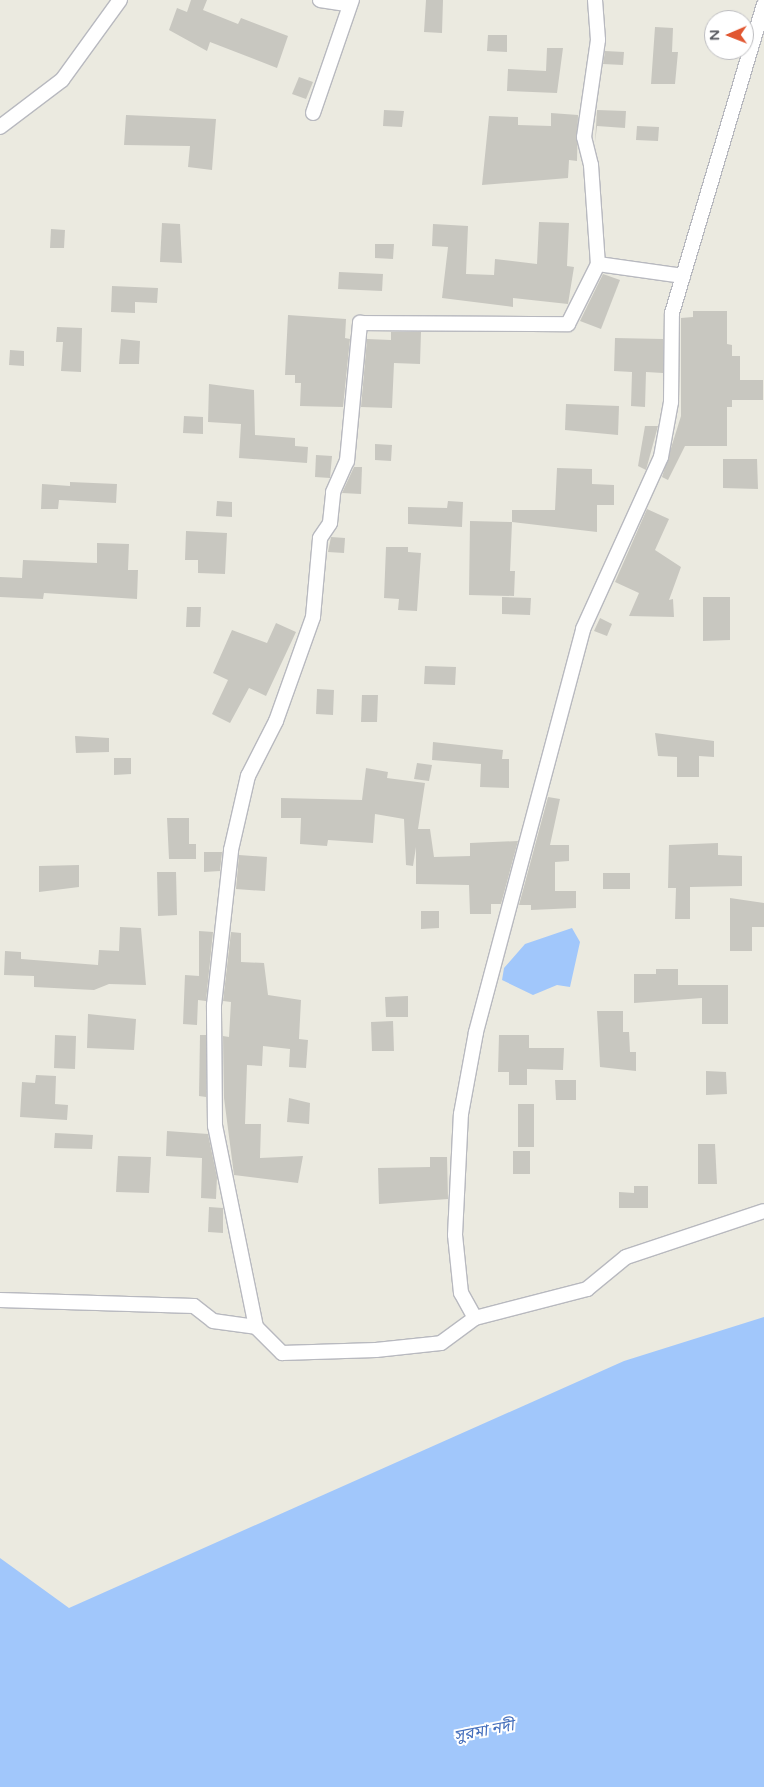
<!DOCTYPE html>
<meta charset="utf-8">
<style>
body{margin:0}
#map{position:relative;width:764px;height:1787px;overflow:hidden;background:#ebeae0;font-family:"Varela Round","Noto Sans Bengali",sans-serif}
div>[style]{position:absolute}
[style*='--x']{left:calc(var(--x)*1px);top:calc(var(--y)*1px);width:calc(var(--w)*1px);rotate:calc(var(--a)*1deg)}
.water>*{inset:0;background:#a1c7fb}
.building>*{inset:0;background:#c8c7c0}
.roads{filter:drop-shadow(1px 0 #b8b9bf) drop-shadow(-1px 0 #b8b9bf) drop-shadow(0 1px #b8b9bf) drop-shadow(0 -1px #b8b9bf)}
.minor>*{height:14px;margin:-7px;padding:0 7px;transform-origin:7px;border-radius:7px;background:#fff}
span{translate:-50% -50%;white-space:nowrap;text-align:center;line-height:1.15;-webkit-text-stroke:4px #fff;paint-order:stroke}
.water-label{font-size:16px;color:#456fbc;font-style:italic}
.north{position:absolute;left:704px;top:10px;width:50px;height:50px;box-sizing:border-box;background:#fff;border:1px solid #bdbdc0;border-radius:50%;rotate:269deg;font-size:14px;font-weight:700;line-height:20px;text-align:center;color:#595b61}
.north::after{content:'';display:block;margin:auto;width:18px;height:22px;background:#e15731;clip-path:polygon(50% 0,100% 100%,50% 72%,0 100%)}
</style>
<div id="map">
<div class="water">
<div style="clip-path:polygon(572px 928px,580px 942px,570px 987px,557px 985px,533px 995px,502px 980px,504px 968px,525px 944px)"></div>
<div style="clip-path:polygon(764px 1317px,764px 1787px,0 1787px,0 1558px,69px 1608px,624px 1361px)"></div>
</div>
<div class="building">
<div style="clip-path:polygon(191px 0,207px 0,203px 10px,238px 24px,241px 18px,288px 36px,277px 68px,210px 42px,207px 51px,169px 30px,177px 8px,187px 12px)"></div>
<div style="clip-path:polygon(426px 0,443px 0,442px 33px,424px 32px)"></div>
<div style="clip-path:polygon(655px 27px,673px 28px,672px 52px,678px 52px,675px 84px,651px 84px)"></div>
<div style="clip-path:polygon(488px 35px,507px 35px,507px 52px,487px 51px)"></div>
<div style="clip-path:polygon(547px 48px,563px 48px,557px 93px,507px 91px,508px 69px,546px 71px)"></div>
<div style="clip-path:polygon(605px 51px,624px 52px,623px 65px,603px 64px)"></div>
<div style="clip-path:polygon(299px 77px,313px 82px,306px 99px,292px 94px)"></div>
<div style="clip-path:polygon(384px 110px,404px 111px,402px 127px,383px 126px)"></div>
<div style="clip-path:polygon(597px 110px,626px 111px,625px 128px,597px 126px,595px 143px)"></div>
<div style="clip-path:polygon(551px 113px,578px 115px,577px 161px,569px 160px,568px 178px,482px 185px,489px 116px,518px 117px,518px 125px,551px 126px)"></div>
<div style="clip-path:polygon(126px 115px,216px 119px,212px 170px,188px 167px,190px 146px,124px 145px)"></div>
<div style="clip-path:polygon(637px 126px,659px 127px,658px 141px,636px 140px)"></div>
<div style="clip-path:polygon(539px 222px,569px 223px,567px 266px,574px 267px,568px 304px,513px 298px,513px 307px,442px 298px,448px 247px,432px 246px,433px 224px,468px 226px,466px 274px,494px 275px,495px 259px,537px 264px)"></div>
<div style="clip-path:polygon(162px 223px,180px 224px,182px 263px,160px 262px)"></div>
<div style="clip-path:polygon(51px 229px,65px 230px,64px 248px,50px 248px)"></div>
<div style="clip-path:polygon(375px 244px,394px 244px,393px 259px,375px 258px)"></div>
<div style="clip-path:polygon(339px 272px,383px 274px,382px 291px,338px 289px)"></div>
<div style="clip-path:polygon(603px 274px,620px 280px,601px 329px,580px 321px)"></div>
<div style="clip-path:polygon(112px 286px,158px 288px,157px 303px,135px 302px,135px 313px,111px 312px)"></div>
<div style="clip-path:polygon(693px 311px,727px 311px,727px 344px,732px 345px,732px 356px,740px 356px,740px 380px,763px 380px,763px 400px,732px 400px,732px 407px,727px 407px,727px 446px,685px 446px,668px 480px,662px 477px,681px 416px,681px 318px,693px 317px)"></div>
<div style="clip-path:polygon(288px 315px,346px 319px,345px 338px,350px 339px,343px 407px,300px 406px,301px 383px,295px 383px,295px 375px,285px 375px)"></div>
<div style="clip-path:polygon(57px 327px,82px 328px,81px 372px,61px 371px,63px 342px,56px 342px)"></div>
<div style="clip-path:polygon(391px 332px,421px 332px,420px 364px,394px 363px,392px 408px,361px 407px,367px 339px,391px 340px)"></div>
<div style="clip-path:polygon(615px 338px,663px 339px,663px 373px,646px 372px,645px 407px,631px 406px,632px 372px,614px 371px)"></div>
<div style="clip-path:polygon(121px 339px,140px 341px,139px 364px,119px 364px)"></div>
<div style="clip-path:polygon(10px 350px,24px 351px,24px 366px,9px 365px)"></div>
<div style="clip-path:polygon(209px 384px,254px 390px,255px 435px,295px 438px,295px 446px,308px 447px,307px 463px,239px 458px,241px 424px,208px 422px)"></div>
<div style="clip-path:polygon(566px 404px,619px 406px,618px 435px,565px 430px)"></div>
<div style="clip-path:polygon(184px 416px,203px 417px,203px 434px,183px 433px)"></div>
<div style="clip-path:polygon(645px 426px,658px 426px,646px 470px,638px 466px)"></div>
<div style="clip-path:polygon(375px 444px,392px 445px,391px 461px,375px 460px)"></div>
<div style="clip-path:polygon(316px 455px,332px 456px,330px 478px,315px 477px)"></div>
<div style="clip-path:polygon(723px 459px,757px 459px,758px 489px,723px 488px)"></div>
<div style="clip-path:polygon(354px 467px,362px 467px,361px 494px,342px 493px)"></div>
<div style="clip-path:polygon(557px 468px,592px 469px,592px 484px,614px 485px,614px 505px,597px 505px,597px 532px,512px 522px,512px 510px,555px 510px)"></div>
<div style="clip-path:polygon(70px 482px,117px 484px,116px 503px,59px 500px,58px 509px,41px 509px,42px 484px,70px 486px)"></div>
<div style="clip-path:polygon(217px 501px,232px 502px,232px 517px,216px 516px)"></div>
<div style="clip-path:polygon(448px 501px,463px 502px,462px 527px,408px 524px,408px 507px,447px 508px)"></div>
<div style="clip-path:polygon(647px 509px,669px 519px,655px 550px,681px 567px,669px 600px,673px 599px,674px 617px,629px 616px,639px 593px,615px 582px)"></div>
<div style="clip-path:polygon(470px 521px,512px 522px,510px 571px,515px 571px,514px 596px,469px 595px)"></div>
<div style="clip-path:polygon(186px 531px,227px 533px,225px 574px,198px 573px,198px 560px,185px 560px)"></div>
<div style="clip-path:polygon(331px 537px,345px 538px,344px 553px,328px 552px)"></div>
<div style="clip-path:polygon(97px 543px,129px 544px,128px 570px,138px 570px,137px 599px,44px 593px,43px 599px,0 597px,0 577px,22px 578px,23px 560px,97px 563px)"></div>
<div style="clip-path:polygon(386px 547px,408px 547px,408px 552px,421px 553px,417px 611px,398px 610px,399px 599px,384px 598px)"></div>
<div style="clip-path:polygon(502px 597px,531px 598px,530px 615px,502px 614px)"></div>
<div style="clip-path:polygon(703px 597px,730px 597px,730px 640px,703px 641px)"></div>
<div style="clip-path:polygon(187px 607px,201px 607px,200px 627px,186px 627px)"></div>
<div style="clip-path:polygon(600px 618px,612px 624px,607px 636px,594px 631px)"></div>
<div style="clip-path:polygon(276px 623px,296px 632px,266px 696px,249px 688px,230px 723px,212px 714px,228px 680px,213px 673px,232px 630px,267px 643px)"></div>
<div style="clip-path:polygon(425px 666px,456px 667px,455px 685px,424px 684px)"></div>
<div style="clip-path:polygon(317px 689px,334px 690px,333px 715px,316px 714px)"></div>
<div style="clip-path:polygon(362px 695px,378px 695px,377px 722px,361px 722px)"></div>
<div style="clip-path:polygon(655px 733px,714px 741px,714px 757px,699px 756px,699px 777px,677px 777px,677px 757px,658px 756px)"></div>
<div style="clip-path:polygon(75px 736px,109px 738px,109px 752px,76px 753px)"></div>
<div style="clip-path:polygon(433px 742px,503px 750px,502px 759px,509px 759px,509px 788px,480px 787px,481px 764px,432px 760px)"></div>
<div style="clip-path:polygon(114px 758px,131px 758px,131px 774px,114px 775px)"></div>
<div style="clip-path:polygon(417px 763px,432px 765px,429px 781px,414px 779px)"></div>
<div style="clip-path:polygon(366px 768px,388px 772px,387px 778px,425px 783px,418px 829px,430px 829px,434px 857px,470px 856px,470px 843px,518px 841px,501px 904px,491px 904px,491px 914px,470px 914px,469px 885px,416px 884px,416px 847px,413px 866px,406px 865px,404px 819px,375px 814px,373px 843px,328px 840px,327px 846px,300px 844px,301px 818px,281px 818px,281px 798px,362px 800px)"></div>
<div style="clip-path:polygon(548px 797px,560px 799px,550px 845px,569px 845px,569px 861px,555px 862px,555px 891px,576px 891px,576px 908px,531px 910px,531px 905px,519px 905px)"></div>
<div style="clip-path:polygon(167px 818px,189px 818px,189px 844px,196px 844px,196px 859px,169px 859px)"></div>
<div style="clip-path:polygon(718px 843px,718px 855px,742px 856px,742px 886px,690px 887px,690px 919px,675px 919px,676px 888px,668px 888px,669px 845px)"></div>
<div style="clip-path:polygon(204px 852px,222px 852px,220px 871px,204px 872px)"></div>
<div style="clip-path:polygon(239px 855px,267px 857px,265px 891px,236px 889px)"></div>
<div style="clip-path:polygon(79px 865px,79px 887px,39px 892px,39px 866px)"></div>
<div style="clip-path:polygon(157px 872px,176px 872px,177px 915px,158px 916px)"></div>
<div style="clip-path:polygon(603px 873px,630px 873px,630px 889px,603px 889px)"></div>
<div style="clip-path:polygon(730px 898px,764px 903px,764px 927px,752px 927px,752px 951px,730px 951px)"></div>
<div style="clip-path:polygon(421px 911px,439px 911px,439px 928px,421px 929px)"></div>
<div style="clip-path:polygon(120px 927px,141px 928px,146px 985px,109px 984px,94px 990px,34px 987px,34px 976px,4px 975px,5px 951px,21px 952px,21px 959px,98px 965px,99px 950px,119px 951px)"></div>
<div style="clip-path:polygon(199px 931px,213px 932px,206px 1001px,198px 1000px,197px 1025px,183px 1024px,185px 975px,199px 976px)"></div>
<div style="clip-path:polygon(231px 932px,241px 933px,241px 962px,264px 963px,268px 995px,301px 1000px,299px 1039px,308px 1040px,306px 1068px,289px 1067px,290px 1049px,263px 1046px,262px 1066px,247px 1065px,245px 1124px,261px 1124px,260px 1158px,303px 1156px,298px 1183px,234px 1175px,224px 1098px,223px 1036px,229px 1037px,231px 1002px,223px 1001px)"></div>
<div style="clip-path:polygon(656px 969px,678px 969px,678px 985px,728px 985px,728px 1024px,702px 1024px,702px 998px,634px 1003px,634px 974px,656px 974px)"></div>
<div style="clip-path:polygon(408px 996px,408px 1017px,386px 1017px,385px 997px)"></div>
<div style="clip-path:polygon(597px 1011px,623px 1011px,623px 1032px,629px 1032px,630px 1052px,636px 1052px,636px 1071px,600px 1067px)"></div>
<div style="clip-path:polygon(88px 1014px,136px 1019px,134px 1050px,87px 1048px)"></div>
<div style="clip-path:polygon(393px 1021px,394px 1051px,372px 1051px,371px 1022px)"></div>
<div style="clip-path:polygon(55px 1035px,76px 1036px,75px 1069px,54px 1068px)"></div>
<div style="clip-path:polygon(200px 1035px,206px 1035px,206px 1097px,199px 1096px)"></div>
<div style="clip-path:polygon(499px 1035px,529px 1035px,529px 1048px,564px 1048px,563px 1070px,527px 1069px,527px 1085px,509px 1085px,509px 1072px,498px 1072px)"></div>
<div style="clip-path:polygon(706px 1071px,726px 1072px,727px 1094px,706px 1095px)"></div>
<div style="clip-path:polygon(36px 1075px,56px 1076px,55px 1104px,68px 1105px,67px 1120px,20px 1117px,22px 1082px,35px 1083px)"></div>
<div style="clip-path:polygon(555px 1080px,576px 1080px,576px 1100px,556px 1100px)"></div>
<div style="clip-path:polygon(289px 1098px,310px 1103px,309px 1124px,287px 1122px)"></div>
<div style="clip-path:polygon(518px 1104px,534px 1104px,534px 1147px,518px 1147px)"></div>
<div style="clip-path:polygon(167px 1131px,208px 1134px,217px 1177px,216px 1199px,201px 1198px,202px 1158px,166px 1156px)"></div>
<div style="clip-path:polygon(55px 1133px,93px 1135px,92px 1149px,54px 1148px)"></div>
<div style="clip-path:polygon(698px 1144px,715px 1144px,717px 1184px,698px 1184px)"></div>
<div style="clip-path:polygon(513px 1151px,530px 1151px,530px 1174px,513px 1174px)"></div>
<div style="clip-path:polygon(118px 1156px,151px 1157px,149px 1193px,116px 1192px)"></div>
<div style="clip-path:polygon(430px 1157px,447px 1157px,448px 1199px,379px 1204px,378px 1168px,430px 1167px)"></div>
<div style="clip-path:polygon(634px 1186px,648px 1186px,648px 1208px,619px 1208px,619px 1192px,634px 1193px)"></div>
<div style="clip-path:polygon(209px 1207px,223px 1208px,223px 1233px,208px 1232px)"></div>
</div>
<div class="roads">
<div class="minor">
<div style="--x:320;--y:0;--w:30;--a:9"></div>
<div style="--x:595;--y:0;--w:40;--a:85.7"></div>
<div style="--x:598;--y:40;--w:98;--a:98.2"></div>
<div style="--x:584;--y:137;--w:29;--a:76"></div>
<div style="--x:591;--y:165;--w:99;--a:86"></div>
<div style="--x:313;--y:113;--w:120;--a:-71"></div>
<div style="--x:0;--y:127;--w:78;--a:-37.2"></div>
<div style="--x:62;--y:80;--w:99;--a:-54.1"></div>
<div style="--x:0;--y:1300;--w:194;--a:1.8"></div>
<div style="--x:194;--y:1306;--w:24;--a:38"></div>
<div style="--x:213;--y:1321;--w:43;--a:7.9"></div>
<div style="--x:256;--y:1327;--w:37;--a:45"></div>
<div style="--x:282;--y:1353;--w:94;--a:-1.8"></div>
<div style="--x:376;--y:1350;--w:65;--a:-6.1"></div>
<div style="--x:441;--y:1343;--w:42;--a:-36.3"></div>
<div style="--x:475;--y:1318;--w:116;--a:-14.5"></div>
<div style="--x:587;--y:1289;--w:50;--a:-39.4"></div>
<div style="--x:626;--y:1257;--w:145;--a:-18.4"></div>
<div style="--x:475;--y:1318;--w:29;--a:-119"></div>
<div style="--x:461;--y:1293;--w:58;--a:-95.9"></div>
<div style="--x:455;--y:1235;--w:121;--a:-87.2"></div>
<div style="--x:461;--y:1114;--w:83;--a:-79.6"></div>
<div style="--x:476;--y:1032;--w:417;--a:-75.1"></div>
<div style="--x:583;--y:629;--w:189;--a:-65.6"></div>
<div style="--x:661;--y:457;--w:56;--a:-79.7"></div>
<div style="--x:671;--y:402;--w:89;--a:-89.4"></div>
<div style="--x:672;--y:313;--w:322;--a:-73.4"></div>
<div style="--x:256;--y:1327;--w:205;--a:-101.5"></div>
<div style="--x:215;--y:1126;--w:121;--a:-90.5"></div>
<div style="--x:214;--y:1005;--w:156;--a:-83.7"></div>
<div style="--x:231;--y:850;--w:76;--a:-77.1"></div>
<div style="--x:248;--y:776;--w:62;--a:-63"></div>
<div style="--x:276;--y:721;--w:110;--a:-70.4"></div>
<div style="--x:313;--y:617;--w:79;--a:-84.9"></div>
<div style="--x:320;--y:538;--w:18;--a:-56"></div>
<div style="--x:330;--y:523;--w:31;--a:-84"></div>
<div style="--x:333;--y:492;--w:34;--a:-66"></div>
<div style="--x:347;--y:461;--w:139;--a:-84.6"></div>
<div style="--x:360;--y:323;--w:208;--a:0.3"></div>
<div style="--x:568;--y:324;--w:67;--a:-63.4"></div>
<div style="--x:598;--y:264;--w:86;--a:8"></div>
</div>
</div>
<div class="water-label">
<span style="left:484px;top:1731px;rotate:-11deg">সুরমা নদী</span>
</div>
<div class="north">N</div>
</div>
